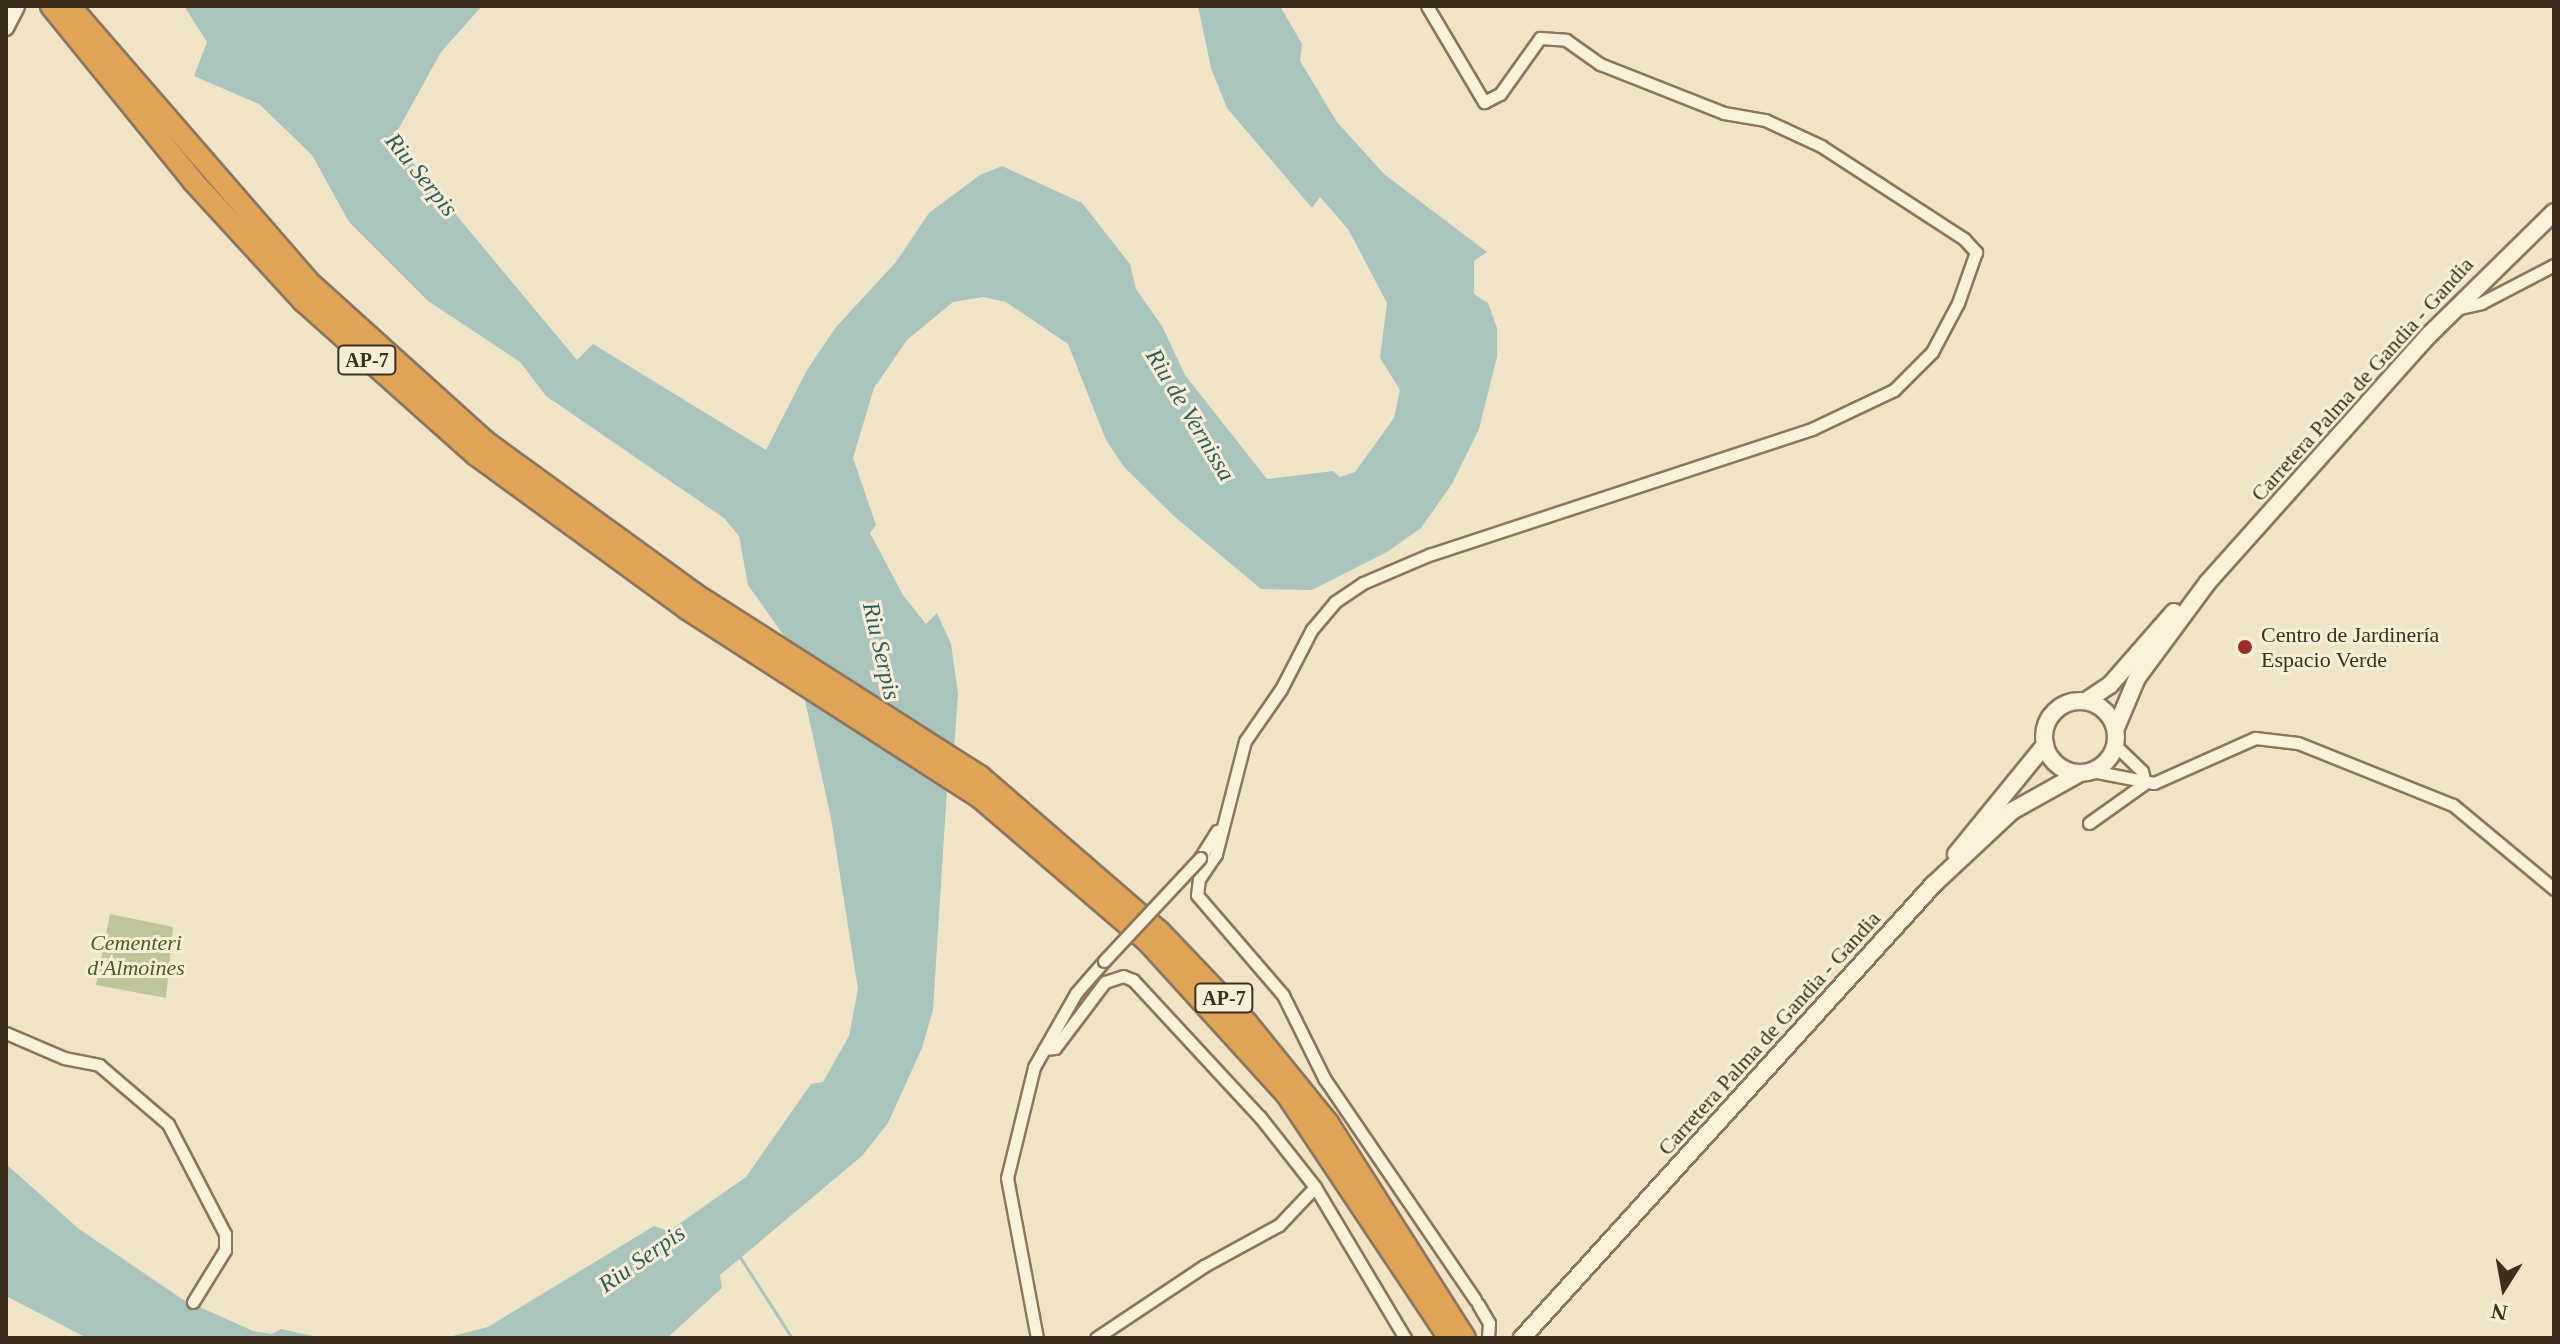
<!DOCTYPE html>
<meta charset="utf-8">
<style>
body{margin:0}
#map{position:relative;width:2560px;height:1344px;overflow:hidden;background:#f0e4c8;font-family:"Times New Roman",serif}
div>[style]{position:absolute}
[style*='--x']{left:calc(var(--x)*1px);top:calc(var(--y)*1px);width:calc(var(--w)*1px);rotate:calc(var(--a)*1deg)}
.cemetery>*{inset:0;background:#bfc49a}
.water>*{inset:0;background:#a9c4bc}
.stream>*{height:3px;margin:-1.5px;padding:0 1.5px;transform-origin:1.5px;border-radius:1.5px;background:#a9c4bc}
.roads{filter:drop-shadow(2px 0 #8d765c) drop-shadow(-2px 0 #8d765c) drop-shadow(0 2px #8d765c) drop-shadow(0 -2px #8d765c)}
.minor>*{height:11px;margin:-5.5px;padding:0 5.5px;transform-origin:5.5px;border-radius:5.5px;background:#faf1dc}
.tertiary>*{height:14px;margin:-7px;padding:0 7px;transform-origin:7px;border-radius:7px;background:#faf1dc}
.secondary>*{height:16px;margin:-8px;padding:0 8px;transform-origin:8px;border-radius:8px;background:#faf1dc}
.secondary>.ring{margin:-8px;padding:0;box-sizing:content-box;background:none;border:16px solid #faf1dc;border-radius:50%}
.motorway>*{height:20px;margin:-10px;padding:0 10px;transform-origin:10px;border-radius:10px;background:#e0a458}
.bridges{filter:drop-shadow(2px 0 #8d765c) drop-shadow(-2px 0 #8d765c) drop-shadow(0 2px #8d765c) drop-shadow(0 -2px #8d765c)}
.minor-bridge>*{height:11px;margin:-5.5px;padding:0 5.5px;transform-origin:5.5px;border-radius:5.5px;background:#faf1dc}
.dots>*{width:22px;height:22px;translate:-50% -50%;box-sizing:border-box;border:4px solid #f7eed8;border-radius:50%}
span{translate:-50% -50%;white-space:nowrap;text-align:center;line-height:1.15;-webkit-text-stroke:6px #f7eed8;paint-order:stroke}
.shield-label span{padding:2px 6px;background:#f7eed8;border:2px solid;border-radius:6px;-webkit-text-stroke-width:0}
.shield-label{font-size:20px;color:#3d2e20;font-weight:700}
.street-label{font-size:22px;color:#3d2e20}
.poi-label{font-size:22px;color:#3d2e20}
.left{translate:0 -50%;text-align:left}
.park-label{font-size:22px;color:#4d5a26;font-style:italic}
.water-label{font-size:24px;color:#2f5d5a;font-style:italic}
.frame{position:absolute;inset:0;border:8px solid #3d2e20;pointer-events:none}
.north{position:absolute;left:2464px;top:1248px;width:80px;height:80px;-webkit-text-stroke:6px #f7eed8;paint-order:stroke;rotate:191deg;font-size:22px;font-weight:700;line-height:32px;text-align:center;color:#3d2e20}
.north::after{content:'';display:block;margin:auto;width:28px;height:36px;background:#3d2e20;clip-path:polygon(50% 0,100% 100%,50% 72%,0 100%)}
</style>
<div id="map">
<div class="cemetery">
<div style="clip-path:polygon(110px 914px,173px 927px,166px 998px,96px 985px)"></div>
</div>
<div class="water">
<div style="clip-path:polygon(184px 6px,482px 6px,441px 52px,393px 139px,577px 360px,593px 344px,766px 450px,807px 370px,836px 327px,896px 262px,929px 213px,980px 175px,1002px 166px,1082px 203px,1130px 264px,1136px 289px,1162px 326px,1185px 375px,1267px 479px,1333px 471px,1340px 477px,1355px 472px,1394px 418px,1400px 390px,1380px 358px,1387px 303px,1348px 229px,1320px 197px,1312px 208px,1227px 108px,1211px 68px,1198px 6px,1280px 6px,1302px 44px,1300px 61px,1337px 122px,1384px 174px,1487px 252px,1474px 261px,1474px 294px,1488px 303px,1497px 328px,1497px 357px,1479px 429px,1452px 484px,1421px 528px,1387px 552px,1312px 590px,1261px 589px,1175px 517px,1124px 467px,1106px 440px,1068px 344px,1006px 302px,983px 297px,953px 302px,907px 340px,874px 388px,853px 458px,876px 525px,870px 533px,903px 595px,926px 624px,937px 613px,951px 644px,958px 693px,954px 749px,787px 640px,748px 585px,739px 536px,724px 518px,546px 396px,520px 362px,428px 301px,349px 222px,312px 155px,259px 104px,194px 76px,207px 42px)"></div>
<div style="clip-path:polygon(804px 696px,947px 789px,933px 1010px,922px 1048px,888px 1123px,862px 1156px,720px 1275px,722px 1288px,667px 1338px,445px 1338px,488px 1327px,654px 1226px,669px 1231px,746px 1177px,811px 1084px,823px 1082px,849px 1036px,858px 989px,831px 818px)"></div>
<div style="clip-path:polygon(6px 1164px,79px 1229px,182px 1299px,253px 1331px,272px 1334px,281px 1329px,322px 1338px,87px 1338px,6px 1296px)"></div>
</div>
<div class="stream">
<div style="--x:738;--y:1254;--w:100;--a:57.3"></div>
</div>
<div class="roads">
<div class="minor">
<div style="--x:1427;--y:6;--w:112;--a:59.3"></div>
<div style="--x:1484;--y:102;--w:18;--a:-27"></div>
<div style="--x:1500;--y:94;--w:69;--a:-54.5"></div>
<div style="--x:1540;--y:38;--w:26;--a:4"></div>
<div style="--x:1566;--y:40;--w:42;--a:35.2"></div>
<div style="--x:1600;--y:64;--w:133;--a:21.6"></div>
<div style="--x:1724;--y:113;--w:42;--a:9.7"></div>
<div style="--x:1765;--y:120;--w:62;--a:24.9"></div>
<div style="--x:1821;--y:146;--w:171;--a:33"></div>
<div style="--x:1964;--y:239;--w:18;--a:47"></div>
<div style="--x:1976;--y:252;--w:54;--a:109.4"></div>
<div style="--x:1958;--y:303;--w:55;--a:118"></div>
<div style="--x:1932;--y:352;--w:54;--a:135"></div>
<div style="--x:1894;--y:390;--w:91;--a:154.6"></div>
<div style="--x:1812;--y:429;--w:401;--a:161.8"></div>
<div style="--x:1431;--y:554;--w:74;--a:156.9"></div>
<div style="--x:1363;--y:583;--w:34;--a:146"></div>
<div style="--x:1335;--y:602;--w:35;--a:130"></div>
<div style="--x:1312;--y:629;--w:68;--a:117.3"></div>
<div style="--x:1281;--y:689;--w:63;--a:124.7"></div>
<div style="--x:1245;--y:741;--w:117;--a:104.4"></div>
<div style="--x:1216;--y:854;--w:30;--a:124"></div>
<div style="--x:1199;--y:879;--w:16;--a:97"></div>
<div style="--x:1197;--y:895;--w:132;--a:49.3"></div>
<div style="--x:1283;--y:995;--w:93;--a:63.7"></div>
<div style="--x:1324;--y:1078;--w:268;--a:55.7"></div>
<div style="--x:2456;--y:309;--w:26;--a:-13"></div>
<div style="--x:2481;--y:303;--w:82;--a:-27.5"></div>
<div style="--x:2116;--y:746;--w:36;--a:44"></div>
<div style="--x:2142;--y:771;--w:12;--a:76"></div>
<div style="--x:2092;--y:771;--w:63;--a:11"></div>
<div style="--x:2154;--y:783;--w:111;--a:-24"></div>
<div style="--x:2255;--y:738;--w:43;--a:6.6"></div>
<div style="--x:2298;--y:743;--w:167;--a:21.8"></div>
<div style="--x:2453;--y:805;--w:131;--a:39.7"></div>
<div style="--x:2089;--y:823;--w:69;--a:-35.5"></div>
<div style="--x:1200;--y:858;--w:32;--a:-58"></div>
<div style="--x:6;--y:1033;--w:63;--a:23.3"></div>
<div style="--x:64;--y:1058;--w:36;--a:11"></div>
<div style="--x:99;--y:1065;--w:91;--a:40.5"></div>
<div style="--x:168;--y:1124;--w:124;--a:62.6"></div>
<div style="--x:225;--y:1234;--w:16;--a:90"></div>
<div style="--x:225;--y:1250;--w:61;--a:121.6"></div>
<div style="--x:1044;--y:1049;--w:11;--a:-5"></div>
<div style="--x:1055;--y:1048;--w:83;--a:-52.9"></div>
<div style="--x:1105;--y:982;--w:19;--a:-18"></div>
<div style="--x:1123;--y:976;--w:11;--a:22"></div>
<div style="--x:1133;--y:980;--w:187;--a:47.2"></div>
<div style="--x:1260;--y:1117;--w:89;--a:51.8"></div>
<div style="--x:1315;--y:1187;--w:176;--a:59.2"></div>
<div style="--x:1478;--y:1304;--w:22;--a:60"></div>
<div style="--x:1489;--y:1323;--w:15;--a:94"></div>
<div style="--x:1037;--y:1338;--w:163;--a:-100.6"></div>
<div style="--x:1007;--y:1178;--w:114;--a:-76.3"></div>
<div style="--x:1034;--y:1067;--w:85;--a:-60.4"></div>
<div style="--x:1076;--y:993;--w:43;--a:-48.8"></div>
<div style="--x:1096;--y:1338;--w:130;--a:-33.7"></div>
<div style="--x:1204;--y:1266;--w:85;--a:-28.7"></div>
<div style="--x:1279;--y:1225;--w:52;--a:-46.5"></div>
</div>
<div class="tertiary">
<div style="--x:6;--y:28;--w:25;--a:-63"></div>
</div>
<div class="secondary">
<div class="ring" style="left:2044px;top:701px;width:56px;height:56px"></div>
<div style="--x:2086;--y:701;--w:29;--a:-34"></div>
<div style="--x:2110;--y:685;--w:97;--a:-48.8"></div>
<div style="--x:2116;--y:728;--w:54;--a:-67.2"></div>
<div style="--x:2137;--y:678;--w:119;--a:-53.5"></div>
<div style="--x:2208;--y:582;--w:331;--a:-48.2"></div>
<div style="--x:2429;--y:335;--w:175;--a:-44.5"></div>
<div style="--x:1956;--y:854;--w:141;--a:-50.8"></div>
<div style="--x:1522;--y:1338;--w:613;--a:-47.78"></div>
<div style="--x:1934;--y:884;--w:107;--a:-43.1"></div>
<div style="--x:2012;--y:811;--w:78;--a:-29.2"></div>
</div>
<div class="motorway">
<div style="--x:51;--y:6;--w:225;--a:50.9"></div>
<div style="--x:193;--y:181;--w:163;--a:47.5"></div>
<div style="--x:303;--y:301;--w:232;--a:41.7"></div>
<div style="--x:476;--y:455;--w:261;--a:36.1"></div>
<div style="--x:687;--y:609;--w:347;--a:32.8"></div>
<div style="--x:979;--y:797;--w:221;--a:40.6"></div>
<div style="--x:1147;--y:941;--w:208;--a:47.7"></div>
<div style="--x:1287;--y:1095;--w:292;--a:56.3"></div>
<div style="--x:70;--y:6;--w:365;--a:49.1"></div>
<div style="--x:309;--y:282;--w:239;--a:42.1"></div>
<div style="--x:486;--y:442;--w:258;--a:36"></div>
<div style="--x:695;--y:594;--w:338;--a:32.6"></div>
<div style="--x:980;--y:776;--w:237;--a:40.9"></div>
<div style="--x:1159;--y:931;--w:127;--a:46.3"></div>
<div style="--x:1247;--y:1023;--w:129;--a:51"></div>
<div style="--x:1328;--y:1123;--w:255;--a:57.5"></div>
</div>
</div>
<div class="bridges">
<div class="minor-bridge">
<div style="--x:1104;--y:961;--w:141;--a:-47"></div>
</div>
</div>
<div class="dots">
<div style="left:2245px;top:647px;background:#9e2a2b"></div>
</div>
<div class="shield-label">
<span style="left:367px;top:360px">AP-7</span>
<span style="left:1224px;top:998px">AP-7</span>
</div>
<div class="street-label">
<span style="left:2362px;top:379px;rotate:-48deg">Carretera Palma de Gandia - Gandia</span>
<span style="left:1769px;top:1033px;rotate:-48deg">Carretera Palma de Gandia - Gandia</span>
</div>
<div class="poi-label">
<span class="left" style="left:2261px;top:647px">Centro de Jardinería<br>Espacio Verde</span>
</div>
<div class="park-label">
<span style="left:136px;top:955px">Cementeri<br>d'Almoines</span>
</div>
<div class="water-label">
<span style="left:421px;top:175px;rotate:51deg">Riu Serpis</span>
<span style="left:1190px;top:415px;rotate:59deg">Riu de Vernissa</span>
<span style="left:881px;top:651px;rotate:77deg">Riu Serpis</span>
<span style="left:642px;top:1259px;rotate:-35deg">Riu Serpis</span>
</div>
<div class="frame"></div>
<div class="north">N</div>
</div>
